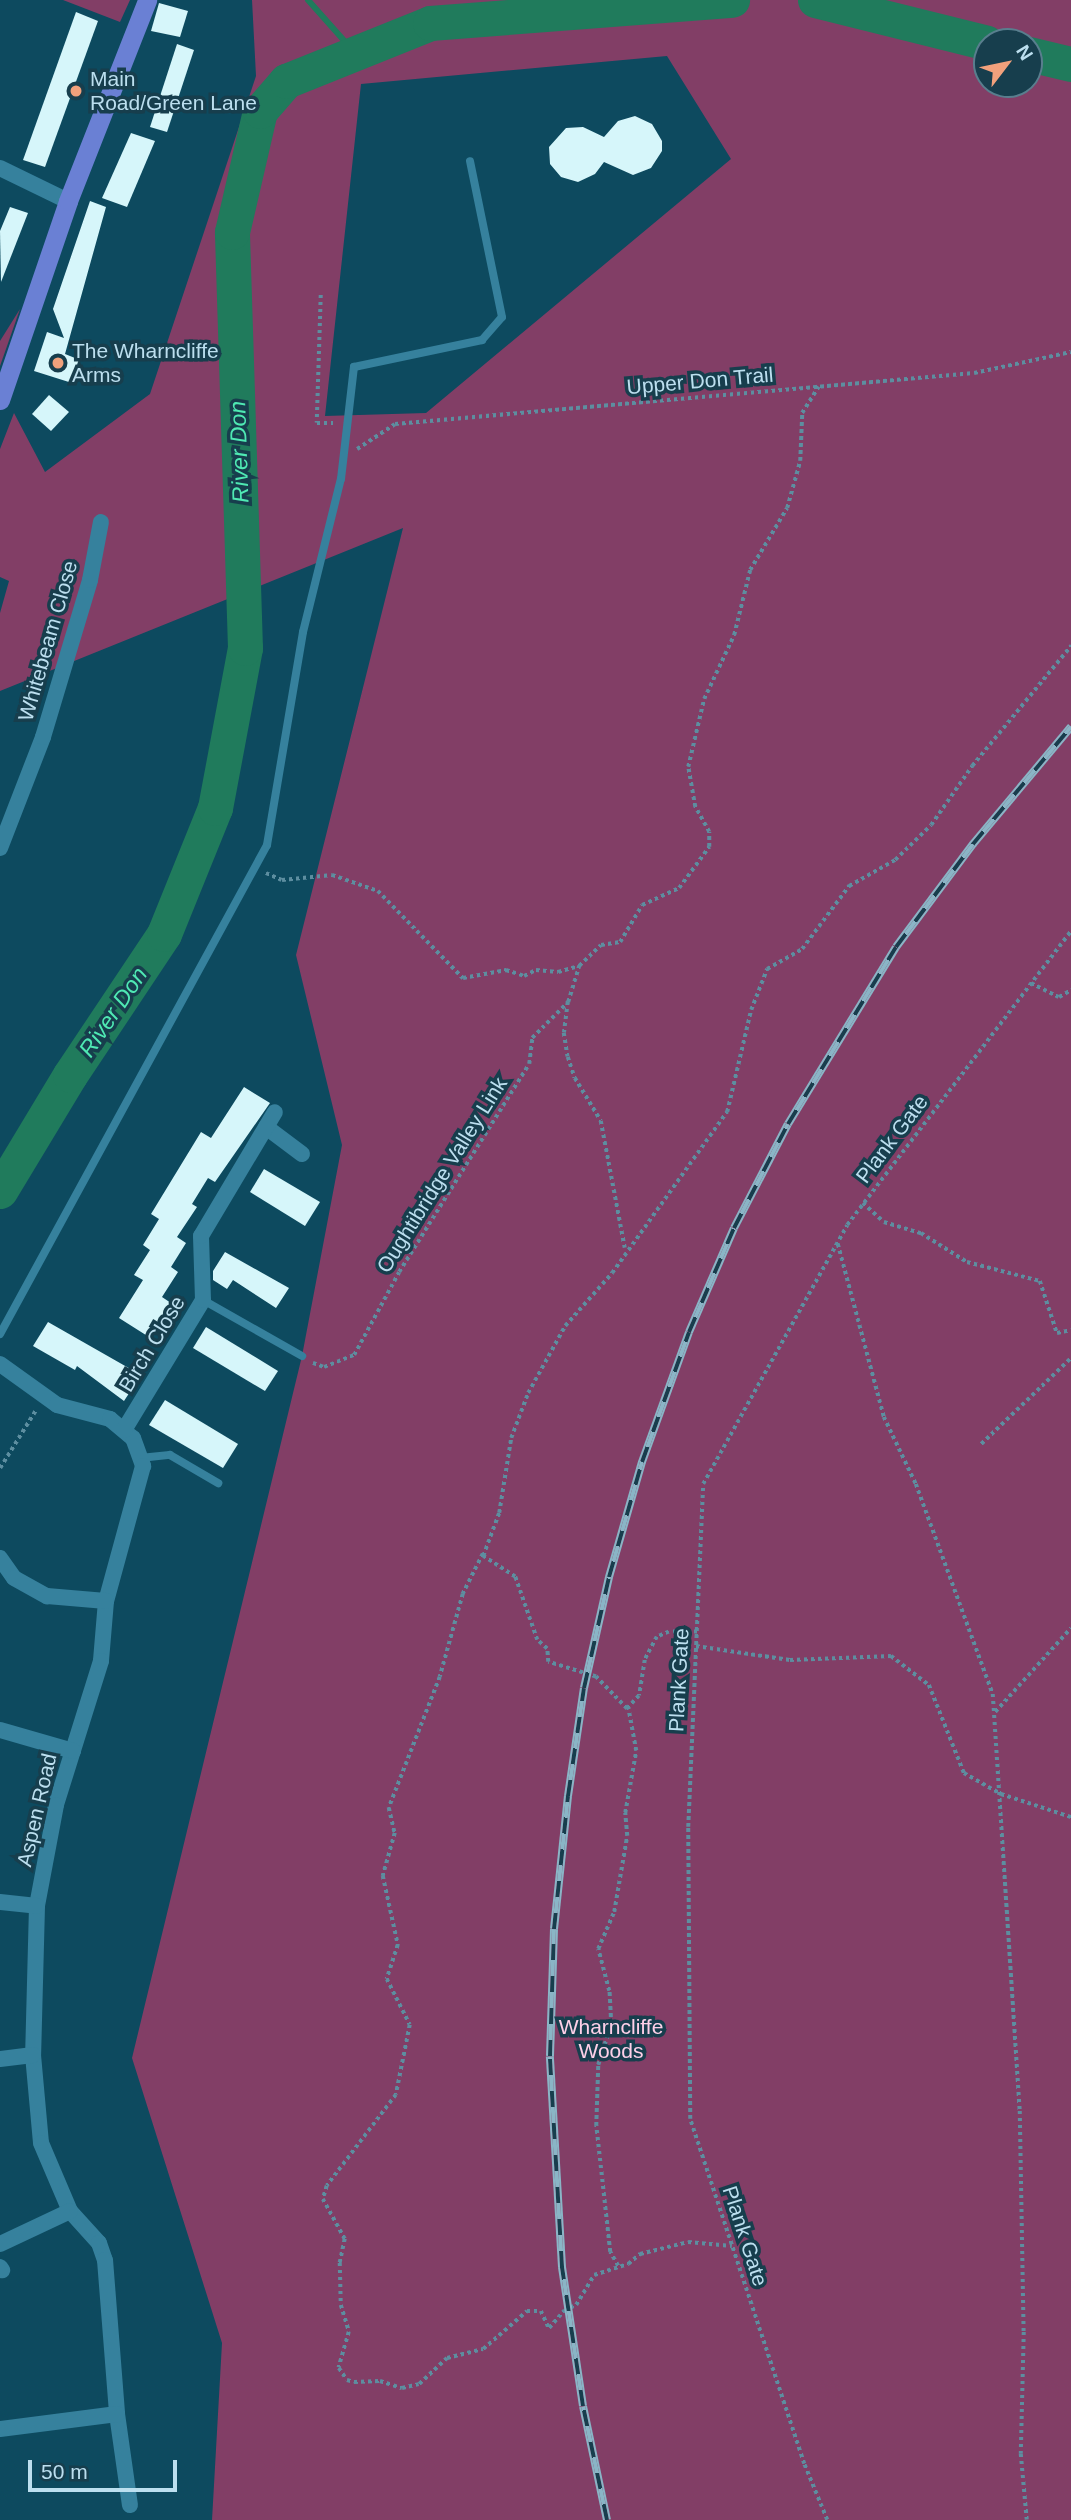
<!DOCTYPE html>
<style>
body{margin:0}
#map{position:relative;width:1071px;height:2520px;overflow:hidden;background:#0d4a5f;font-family:Arial,sans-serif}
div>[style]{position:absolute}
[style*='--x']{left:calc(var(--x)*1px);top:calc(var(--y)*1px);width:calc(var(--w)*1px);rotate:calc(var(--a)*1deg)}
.green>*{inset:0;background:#823e66}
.stream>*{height:6px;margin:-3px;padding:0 3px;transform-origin:3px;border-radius:3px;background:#207b5c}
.river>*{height:35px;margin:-17.5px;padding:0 17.5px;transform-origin:17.5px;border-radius:17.5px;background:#207b5c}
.building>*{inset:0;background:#d6f6fa}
.path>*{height:3.5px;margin-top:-1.75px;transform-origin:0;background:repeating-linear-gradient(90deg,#5d8ea0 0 3.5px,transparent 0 7px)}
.service>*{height:8px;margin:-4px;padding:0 4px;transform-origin:4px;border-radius:4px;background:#36819d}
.minor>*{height:16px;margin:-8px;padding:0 8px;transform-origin:8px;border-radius:8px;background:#36819d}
.primary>*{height:19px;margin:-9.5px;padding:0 9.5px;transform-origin:9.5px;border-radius:9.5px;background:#6a80d4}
.rail>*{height:8px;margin-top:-4px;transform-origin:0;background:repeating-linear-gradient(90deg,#173e4d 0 16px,#8ab5c6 0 32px);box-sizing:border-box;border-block:2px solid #8ab5c6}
.dots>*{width:19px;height:19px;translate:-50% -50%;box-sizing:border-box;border:4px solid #173e4d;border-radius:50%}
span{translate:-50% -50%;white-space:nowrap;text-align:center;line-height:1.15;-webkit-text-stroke:7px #173e4d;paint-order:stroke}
.poi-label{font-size:21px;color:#bcdfef}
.left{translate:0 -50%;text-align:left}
.street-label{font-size:21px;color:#bcdfef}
.park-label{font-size:21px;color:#fed0e8}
.water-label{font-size:23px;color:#4fe9b3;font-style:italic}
.north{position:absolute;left:973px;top:28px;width:70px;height:70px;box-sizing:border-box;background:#173e4d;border:2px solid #597e8e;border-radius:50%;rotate:58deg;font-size:19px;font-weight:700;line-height:28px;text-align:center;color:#bcdfef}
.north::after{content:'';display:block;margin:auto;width:24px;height:32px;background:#f1a17c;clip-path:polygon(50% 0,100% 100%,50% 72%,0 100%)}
.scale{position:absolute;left:28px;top:2460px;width:149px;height:32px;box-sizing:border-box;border:4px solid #bcdfef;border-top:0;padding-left:9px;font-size:21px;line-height:24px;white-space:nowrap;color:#bcdfef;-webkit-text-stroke:5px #173e4d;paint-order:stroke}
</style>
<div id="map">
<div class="green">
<div style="clip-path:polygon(63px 0,130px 0,120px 22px)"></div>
<div style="clip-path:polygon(evenodd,252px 0,1071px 0,1071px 2520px,212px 2520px,222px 2343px,132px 2058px,302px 1356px,342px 1145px,296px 955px,403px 528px,0 691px,0 613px,9px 581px,0 577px,0 449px,14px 413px,45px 472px,150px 394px,256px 76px,252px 0,987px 42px,1029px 42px,1029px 84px,987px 84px,987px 42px,252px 0,667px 56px,731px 159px,426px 413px,325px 416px,361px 84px,667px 56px)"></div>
<div style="clip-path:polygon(20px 309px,0 366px,0 341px)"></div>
</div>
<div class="stream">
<div style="--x:308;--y:0;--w:71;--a:48.4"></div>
</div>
<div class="river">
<div style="--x:815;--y:0;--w:177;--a:14"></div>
<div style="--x:1029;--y:54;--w:43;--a:13.4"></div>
<div style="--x:0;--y:1191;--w:135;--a:-58.9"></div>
<div style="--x:70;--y:1075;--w:169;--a:-56.3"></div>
<div style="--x:164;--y:934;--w:136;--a:-68"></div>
<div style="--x:215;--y:808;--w:163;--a:-79.4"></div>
<div style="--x:245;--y:648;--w:416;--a:-91.8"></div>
<div style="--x:232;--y:232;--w:124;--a:-77"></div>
<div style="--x:260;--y:111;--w:40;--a:-49"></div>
<div style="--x:286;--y:81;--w:155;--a:-21.9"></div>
<div style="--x:430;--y:23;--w:303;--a:-4.4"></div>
</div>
<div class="building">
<div style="clip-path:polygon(159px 3px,188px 11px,180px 37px,151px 31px)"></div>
<div style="clip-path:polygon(76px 12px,98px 21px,45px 167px,23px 160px)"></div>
<div style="clip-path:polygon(177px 44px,194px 50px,167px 132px,150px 127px)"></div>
<div style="clip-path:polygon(635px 116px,652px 124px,662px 141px,662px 151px,651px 168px,633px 175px,604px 162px,595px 174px,578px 182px,561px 177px,550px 164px,549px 147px,566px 128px,583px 127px,604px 137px,618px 121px)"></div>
<div style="clip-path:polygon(131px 133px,155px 141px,127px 207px,102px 198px)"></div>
<div style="clip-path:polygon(90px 201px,106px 207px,65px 354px,80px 360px,72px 383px,34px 371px,47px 332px,64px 338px,53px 309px)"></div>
<div style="clip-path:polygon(10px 207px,28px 213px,1px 282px,0 231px)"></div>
<div style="clip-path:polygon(49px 395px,69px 412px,51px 431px,32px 414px)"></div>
<div style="clip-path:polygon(244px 1087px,270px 1103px,215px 1182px,208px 1178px,192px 1204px,197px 1207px,177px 1237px,186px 1243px,171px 1267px,178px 1272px,162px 1297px,171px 1303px,149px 1337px,119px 1318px,143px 1280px,134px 1275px,150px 1250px,143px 1245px,159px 1219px,151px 1214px,201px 1132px,211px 1138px)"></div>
<div style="clip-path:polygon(264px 1169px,320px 1202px,305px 1226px,250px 1192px)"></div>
<div style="clip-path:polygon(225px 1252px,289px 1288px,276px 1308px,233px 1280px,227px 1289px,213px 1280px,213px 1271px)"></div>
<div style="clip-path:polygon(48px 1322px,141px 1375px,124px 1401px,77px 1366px,75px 1370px,33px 1346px)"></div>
<div style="clip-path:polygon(206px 1327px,278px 1371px,265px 1391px,193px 1348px)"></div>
<div style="clip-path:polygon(165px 1400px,238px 1444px,223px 1468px,149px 1425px)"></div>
</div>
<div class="path">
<div style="--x:321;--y:295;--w:128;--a:91.8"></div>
<div style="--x:317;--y:423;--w:16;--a:0"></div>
<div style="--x:357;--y:449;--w:45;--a:-33.3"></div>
<div style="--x:395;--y:424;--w:581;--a:-5.03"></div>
<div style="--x:974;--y:373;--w:99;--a:-12.2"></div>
<div style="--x:266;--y:873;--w:17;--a:24"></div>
<div style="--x:282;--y:880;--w:50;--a:-5.7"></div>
<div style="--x:332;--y:875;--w:49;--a:19.2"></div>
<div style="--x:378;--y:891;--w:122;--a:45.7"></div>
<div style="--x:463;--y:978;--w:44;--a:-10.5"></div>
<div style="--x:506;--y:970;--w:19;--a:18"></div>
<div style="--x:524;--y:976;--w:13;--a:-27"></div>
<div style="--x:536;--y:970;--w:22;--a:5"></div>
<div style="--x:558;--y:972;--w:22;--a:-16"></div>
<div style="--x:579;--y:966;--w:30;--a:-44"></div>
<div style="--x:601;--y:945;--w:19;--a:-9"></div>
<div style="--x:620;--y:942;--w:43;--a:-59.3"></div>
<div style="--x:642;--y:905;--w:41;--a:-24.7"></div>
<div style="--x:679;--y:888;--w:51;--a:-53.8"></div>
<div style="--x:709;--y:847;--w:15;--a:-90"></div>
<div style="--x:709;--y:832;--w:29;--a:-119"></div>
<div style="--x:695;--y:807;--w:41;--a:-99.9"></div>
<div style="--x:688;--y:767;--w:70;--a:-76.8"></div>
<div style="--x:704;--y:699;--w:71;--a:-64.9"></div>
<div style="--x:734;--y:635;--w:67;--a:-76.2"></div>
<div style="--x:750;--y:570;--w:72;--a:-59.2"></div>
<div style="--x:787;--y:508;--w:49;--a:-74.5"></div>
<div style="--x:800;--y:461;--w:48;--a:-87.6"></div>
<div style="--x:802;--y:413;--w:31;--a:-58"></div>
<div style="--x:1031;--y:983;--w:31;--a:27"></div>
<div style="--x:1059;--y:997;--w:14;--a:-30"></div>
<div style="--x:568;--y:1002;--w:31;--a:97"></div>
<div style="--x:564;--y:1033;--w:24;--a:81"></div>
<div style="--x:568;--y:1057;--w:22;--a:72"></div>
<div style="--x:575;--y:1078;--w:50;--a:58.8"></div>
<div style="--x:601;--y:1121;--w:129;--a:79.3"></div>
<div style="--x:863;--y:1203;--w:28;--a:42"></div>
<div style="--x:884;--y:1222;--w:39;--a:17"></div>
<div style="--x:921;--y:1233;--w:54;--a:32.2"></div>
<div style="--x:967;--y:1262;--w:75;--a:14.6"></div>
<div style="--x:1040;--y:1281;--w:55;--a:71.9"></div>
<div style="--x:1057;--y:1333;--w:14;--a:-12"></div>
<div style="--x:838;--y:1244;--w:179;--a:75.1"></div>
<div style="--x:884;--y:1417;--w:74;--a:64.5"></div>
<div style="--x:916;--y:1484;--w:224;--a:69.9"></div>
<div style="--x:993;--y:1694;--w:418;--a:86.3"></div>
<div style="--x:1020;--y:2111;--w:221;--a:89"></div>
<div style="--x:1024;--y:2332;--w:122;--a:91.4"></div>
<div style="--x:1021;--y:2454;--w:66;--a:84.8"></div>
<div style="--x:313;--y:1363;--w:12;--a:20"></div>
<div style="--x:324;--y:1367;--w:32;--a:-22"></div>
<div style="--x:354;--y:1355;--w:94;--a:-61.5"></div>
<div style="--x:399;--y:1272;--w:245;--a:-58"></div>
<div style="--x:529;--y:1064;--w:26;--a:-83"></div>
<div style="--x:532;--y:1038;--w:51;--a:-45"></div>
<div style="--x:568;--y:1002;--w:38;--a:-73"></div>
<div style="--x:981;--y:1444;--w:124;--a:-43.7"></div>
<div style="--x:0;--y:1468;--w:68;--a:-58.2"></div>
<div style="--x:483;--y:1554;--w:45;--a:116.6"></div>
<div style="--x:463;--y:1594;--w:86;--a:105.5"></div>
<div style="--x:440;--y:1677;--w:141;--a:111.3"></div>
<div style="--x:389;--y:1808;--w:26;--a:77"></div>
<div style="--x:395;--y:1833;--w:45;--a:105.6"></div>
<div style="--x:383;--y:1876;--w:71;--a:77.7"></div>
<div style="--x:398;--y:1945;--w:36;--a:108"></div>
<div style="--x:387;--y:1979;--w:51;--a:63.4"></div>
<div style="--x:410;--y:2025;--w:71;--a:101.3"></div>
<div style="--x:396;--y:2095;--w:114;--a:127.2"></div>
<div style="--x:327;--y:2186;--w:14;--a:107"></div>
<div style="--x:323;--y:2199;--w:46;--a:61.2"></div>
<div style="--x:345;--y:2239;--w:25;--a:102"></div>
<div style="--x:340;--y:2263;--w:42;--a:88.6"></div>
<div style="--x:341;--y:2305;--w:28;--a:73"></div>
<div style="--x:349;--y:2332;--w:37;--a:106"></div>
<div style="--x:339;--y:2368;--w:14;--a:56"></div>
<div style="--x:347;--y:2380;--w:7;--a:16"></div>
<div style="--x:354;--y:2382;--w:26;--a:-2"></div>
<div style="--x:380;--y:2381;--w:23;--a:18"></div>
<div style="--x:402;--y:2388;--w:17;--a:-13"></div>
<div style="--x:419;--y:2384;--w:38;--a:-43"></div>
<div style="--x:447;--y:2358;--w:37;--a:-14"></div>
<div style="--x:483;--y:2349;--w:58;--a:-40.8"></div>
<div style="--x:527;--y:2311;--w:14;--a:0"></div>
<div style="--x:541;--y:2311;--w:19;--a:65"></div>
<div style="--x:549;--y:2328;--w:23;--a:-49"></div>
<div style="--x:564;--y:2311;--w:13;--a:-27"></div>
<div style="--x:576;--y:2305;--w:35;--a:-59"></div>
<div style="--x:594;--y:2275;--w:36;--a:-18"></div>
<div style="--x:628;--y:2264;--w:16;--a:-40"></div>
<div style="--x:640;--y:2254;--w:49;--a:-14"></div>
<div style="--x:688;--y:2242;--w:44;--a:5.2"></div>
<div style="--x:697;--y:1632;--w:28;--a:180"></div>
<div style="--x:669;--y:1632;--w:13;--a:157"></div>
<div style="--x:657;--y:1637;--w:26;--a:118"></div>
<div style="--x:645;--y:1660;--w:36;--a:99"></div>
<div style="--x:639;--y:1696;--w:18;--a:133"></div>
<div style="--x:627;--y:1709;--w:45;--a:-134.1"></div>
<div style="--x:596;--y:1677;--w:50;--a:-162.6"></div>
<div style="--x:548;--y:1662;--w:13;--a:-94"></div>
<div style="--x:547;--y:1649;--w:13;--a:-138"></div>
<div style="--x:537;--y:1640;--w:67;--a:-109.2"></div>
<div style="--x:515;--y:1577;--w:38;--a:-147"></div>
<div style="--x:483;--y:1556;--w:46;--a:-69.6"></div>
<div style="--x:499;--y:1513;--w:76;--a:-80.9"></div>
<div style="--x:511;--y:1438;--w:48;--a:-69.3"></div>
<div style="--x:528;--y:1393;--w:77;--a:-61.1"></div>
<div style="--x:565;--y:1326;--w:71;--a:-48.4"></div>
<div style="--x:612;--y:1273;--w:198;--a:-54.5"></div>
<div style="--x:727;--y:1112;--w:105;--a:-76.8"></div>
<div style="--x:751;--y:1010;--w:44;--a:-68.7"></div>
<div style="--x:767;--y:969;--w:40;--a:-29.7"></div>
<div style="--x:802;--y:949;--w:79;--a:-53.3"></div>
<div style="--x:849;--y:886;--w:53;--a:-29.5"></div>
<div style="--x:895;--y:860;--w:50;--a:-44.2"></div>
<div style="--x:931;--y:825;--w:72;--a:-55.2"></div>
<div style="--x:972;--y:766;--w:156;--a:-50.5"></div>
<div style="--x:696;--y:1646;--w:95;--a:8.5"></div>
<div style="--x:790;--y:1660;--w:101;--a:-2.3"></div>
<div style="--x:891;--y:1656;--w:48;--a:37.3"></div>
<div style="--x:929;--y:1685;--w:95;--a:68.3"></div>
<div style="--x:964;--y:1773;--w:43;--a:29.6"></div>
<div style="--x:1001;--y:1794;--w:74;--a:18.2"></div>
<div style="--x:995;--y:1712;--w:113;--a:-47.9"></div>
<div style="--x:618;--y:2266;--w:16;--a:-120"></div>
<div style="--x:610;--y:2252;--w:127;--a:-96.3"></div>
<div style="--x:596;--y:2126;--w:61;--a:-88.1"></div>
<div style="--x:598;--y:2065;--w:43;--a:-72.4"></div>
<div style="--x:611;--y:2024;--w:33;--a:-93"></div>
<div style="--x:609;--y:1991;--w:43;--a:-104.7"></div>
<div style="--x:598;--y:1949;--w:40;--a:-66.6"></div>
<div style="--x:614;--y:1912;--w:77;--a:-80.3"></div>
<div style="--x:627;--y:1836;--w:23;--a:-95"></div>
<div style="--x:625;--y:1813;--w:63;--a:-79.9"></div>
<div style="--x:636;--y:1751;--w:44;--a:-100.5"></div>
<div style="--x:827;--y:2520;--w:61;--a:-112.3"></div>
<div style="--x:804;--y:2464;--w:363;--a:-108.3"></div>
<div style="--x:690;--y:2119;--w:292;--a:-90.4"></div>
<div style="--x:688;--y:1827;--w:343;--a:-87.5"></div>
<div style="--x:703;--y:1484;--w:296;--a:-60.9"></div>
<div style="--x:847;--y:1225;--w:370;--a:-52.7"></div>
</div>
<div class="service">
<div style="--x:203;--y:1300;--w:114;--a:29.5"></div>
<div style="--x:0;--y:1334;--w:557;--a:-61.36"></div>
<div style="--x:267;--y:845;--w:216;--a:-80.4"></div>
<div style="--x:303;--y:632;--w:158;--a:-76.1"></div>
<div style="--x:341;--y:479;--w:113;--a:-83.4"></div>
<div style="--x:354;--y:367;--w:131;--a:-11.9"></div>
<div style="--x:482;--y:340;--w:30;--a:-49"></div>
<div style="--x:502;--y:317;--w:159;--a:-101.6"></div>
<div style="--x:140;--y:1458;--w:30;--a:-6"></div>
<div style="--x:170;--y:1455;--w:56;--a:30.3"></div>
</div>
<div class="minor">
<div style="--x:0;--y:168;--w:76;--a:25.9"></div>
<div style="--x:0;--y:848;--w:119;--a:-68.8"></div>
<div style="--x:43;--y:737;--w:164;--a:-73.3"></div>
<div style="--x:90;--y:580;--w:59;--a:-79.3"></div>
<div style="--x:266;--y:1127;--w:45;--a:36.9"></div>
<div style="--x:0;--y:1364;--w:70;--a:35.7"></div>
<div style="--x:57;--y:1405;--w:55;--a:14.8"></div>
<div style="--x:110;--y:1419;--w:30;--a:40"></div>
<div style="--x:133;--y:1438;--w:30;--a:70"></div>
<div style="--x:143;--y:1466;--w:140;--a:105.3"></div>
<div style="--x:106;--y:1601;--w:60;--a:94.8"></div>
<div style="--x:101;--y:1661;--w:151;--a:107.4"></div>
<div style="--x:56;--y:1805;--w:103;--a:100.7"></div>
<div style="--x:37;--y:1906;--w:149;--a:91.5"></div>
<div style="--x:33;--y:2055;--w:88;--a:84.8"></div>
<div style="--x:41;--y:2143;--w:74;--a:66.9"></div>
<div style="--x:70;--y:2211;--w:43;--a:47.8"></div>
<div style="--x:99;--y:2243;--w:18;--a:71"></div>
<div style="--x:105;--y:2260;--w:154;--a:85.5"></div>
<div style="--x:117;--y:2414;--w:92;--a:81.9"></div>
<div style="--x:124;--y:1430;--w:152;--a:-58.7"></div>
<div style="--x:203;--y:1300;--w:64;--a:-91.8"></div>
<div style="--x:201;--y:1236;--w:144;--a:-59.2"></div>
<div style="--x:0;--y:1558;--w:24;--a:55"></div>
<div style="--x:14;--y:1578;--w:38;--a:29"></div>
<div style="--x:47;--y:1596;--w:59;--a:4.8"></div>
<div style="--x:0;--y:1730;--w:76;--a:16"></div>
<div style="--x:0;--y:1902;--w:37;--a:6"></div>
<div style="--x:0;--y:2059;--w:33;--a:-7"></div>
<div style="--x:0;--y:2244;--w:77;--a:-25.2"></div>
<div style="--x:0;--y:2267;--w:4;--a:56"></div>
<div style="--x:0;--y:2429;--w:118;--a:-7.3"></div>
</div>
<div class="primary">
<div style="--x:0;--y:400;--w:210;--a:-71.1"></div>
<div style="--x:68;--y:201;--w:216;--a:-68.5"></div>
</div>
<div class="rail">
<div style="--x:607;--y:2520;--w:116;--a:-101.9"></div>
<div style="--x:583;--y:2406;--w:141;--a:-98.6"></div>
<div style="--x:562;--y:2267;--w:211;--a:-93.3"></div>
<div style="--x:550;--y:2056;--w:127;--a:-88.2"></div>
<div style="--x:554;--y:1929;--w:134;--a:-84"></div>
<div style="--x:568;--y:1796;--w:109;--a:-81.6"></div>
<div style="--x:584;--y:1688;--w:114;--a:-77.3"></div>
<div style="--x:609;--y:1577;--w:120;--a:-74"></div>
<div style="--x:642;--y:1462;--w:138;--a:-70.1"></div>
<div style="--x:689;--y:1332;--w:113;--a:-66.6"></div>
<div style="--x:734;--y:1228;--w:117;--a:-62.6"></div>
<div style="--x:788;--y:1124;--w:207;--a:-58.6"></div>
<div style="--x:896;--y:947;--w:129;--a:-53.2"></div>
<div style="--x:973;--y:844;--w:153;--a:-50.1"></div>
</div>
<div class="dots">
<div style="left:76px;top:91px;background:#f1a17c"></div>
<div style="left:58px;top:363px;background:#f1a17c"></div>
</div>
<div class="poi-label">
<span class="left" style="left:90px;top:91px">Main<br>Road/Green Lane</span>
<span class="left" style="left:72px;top:363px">The Wharncliffe<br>Arms</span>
</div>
<div class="street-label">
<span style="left:700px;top:381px;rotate:-5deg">Upper Don Trail</span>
<span style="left:48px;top:641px;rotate:-74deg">Whitebeam Close</span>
<span style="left:892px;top:1139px;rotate:-53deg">Plank Gate</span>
<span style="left:442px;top:1175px;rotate:-58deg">Oughtibridge Valley Link</span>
<span style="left:152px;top:1344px;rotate:-59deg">Birch Close</span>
<span style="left:679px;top:1680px;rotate:-87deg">Plank Gate</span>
<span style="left:37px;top:1810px;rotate:-77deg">Aspen Road</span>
<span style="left:745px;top:2236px;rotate:72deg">Plank Gate</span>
</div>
<div class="park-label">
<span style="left:611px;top:2039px">Wharncliffe<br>Woods</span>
</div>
<div class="water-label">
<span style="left:239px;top:452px;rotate:-92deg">River Don</span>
<span style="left:113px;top:1012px;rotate:-56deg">River Don</span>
</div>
<div class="north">N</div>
<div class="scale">50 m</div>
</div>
